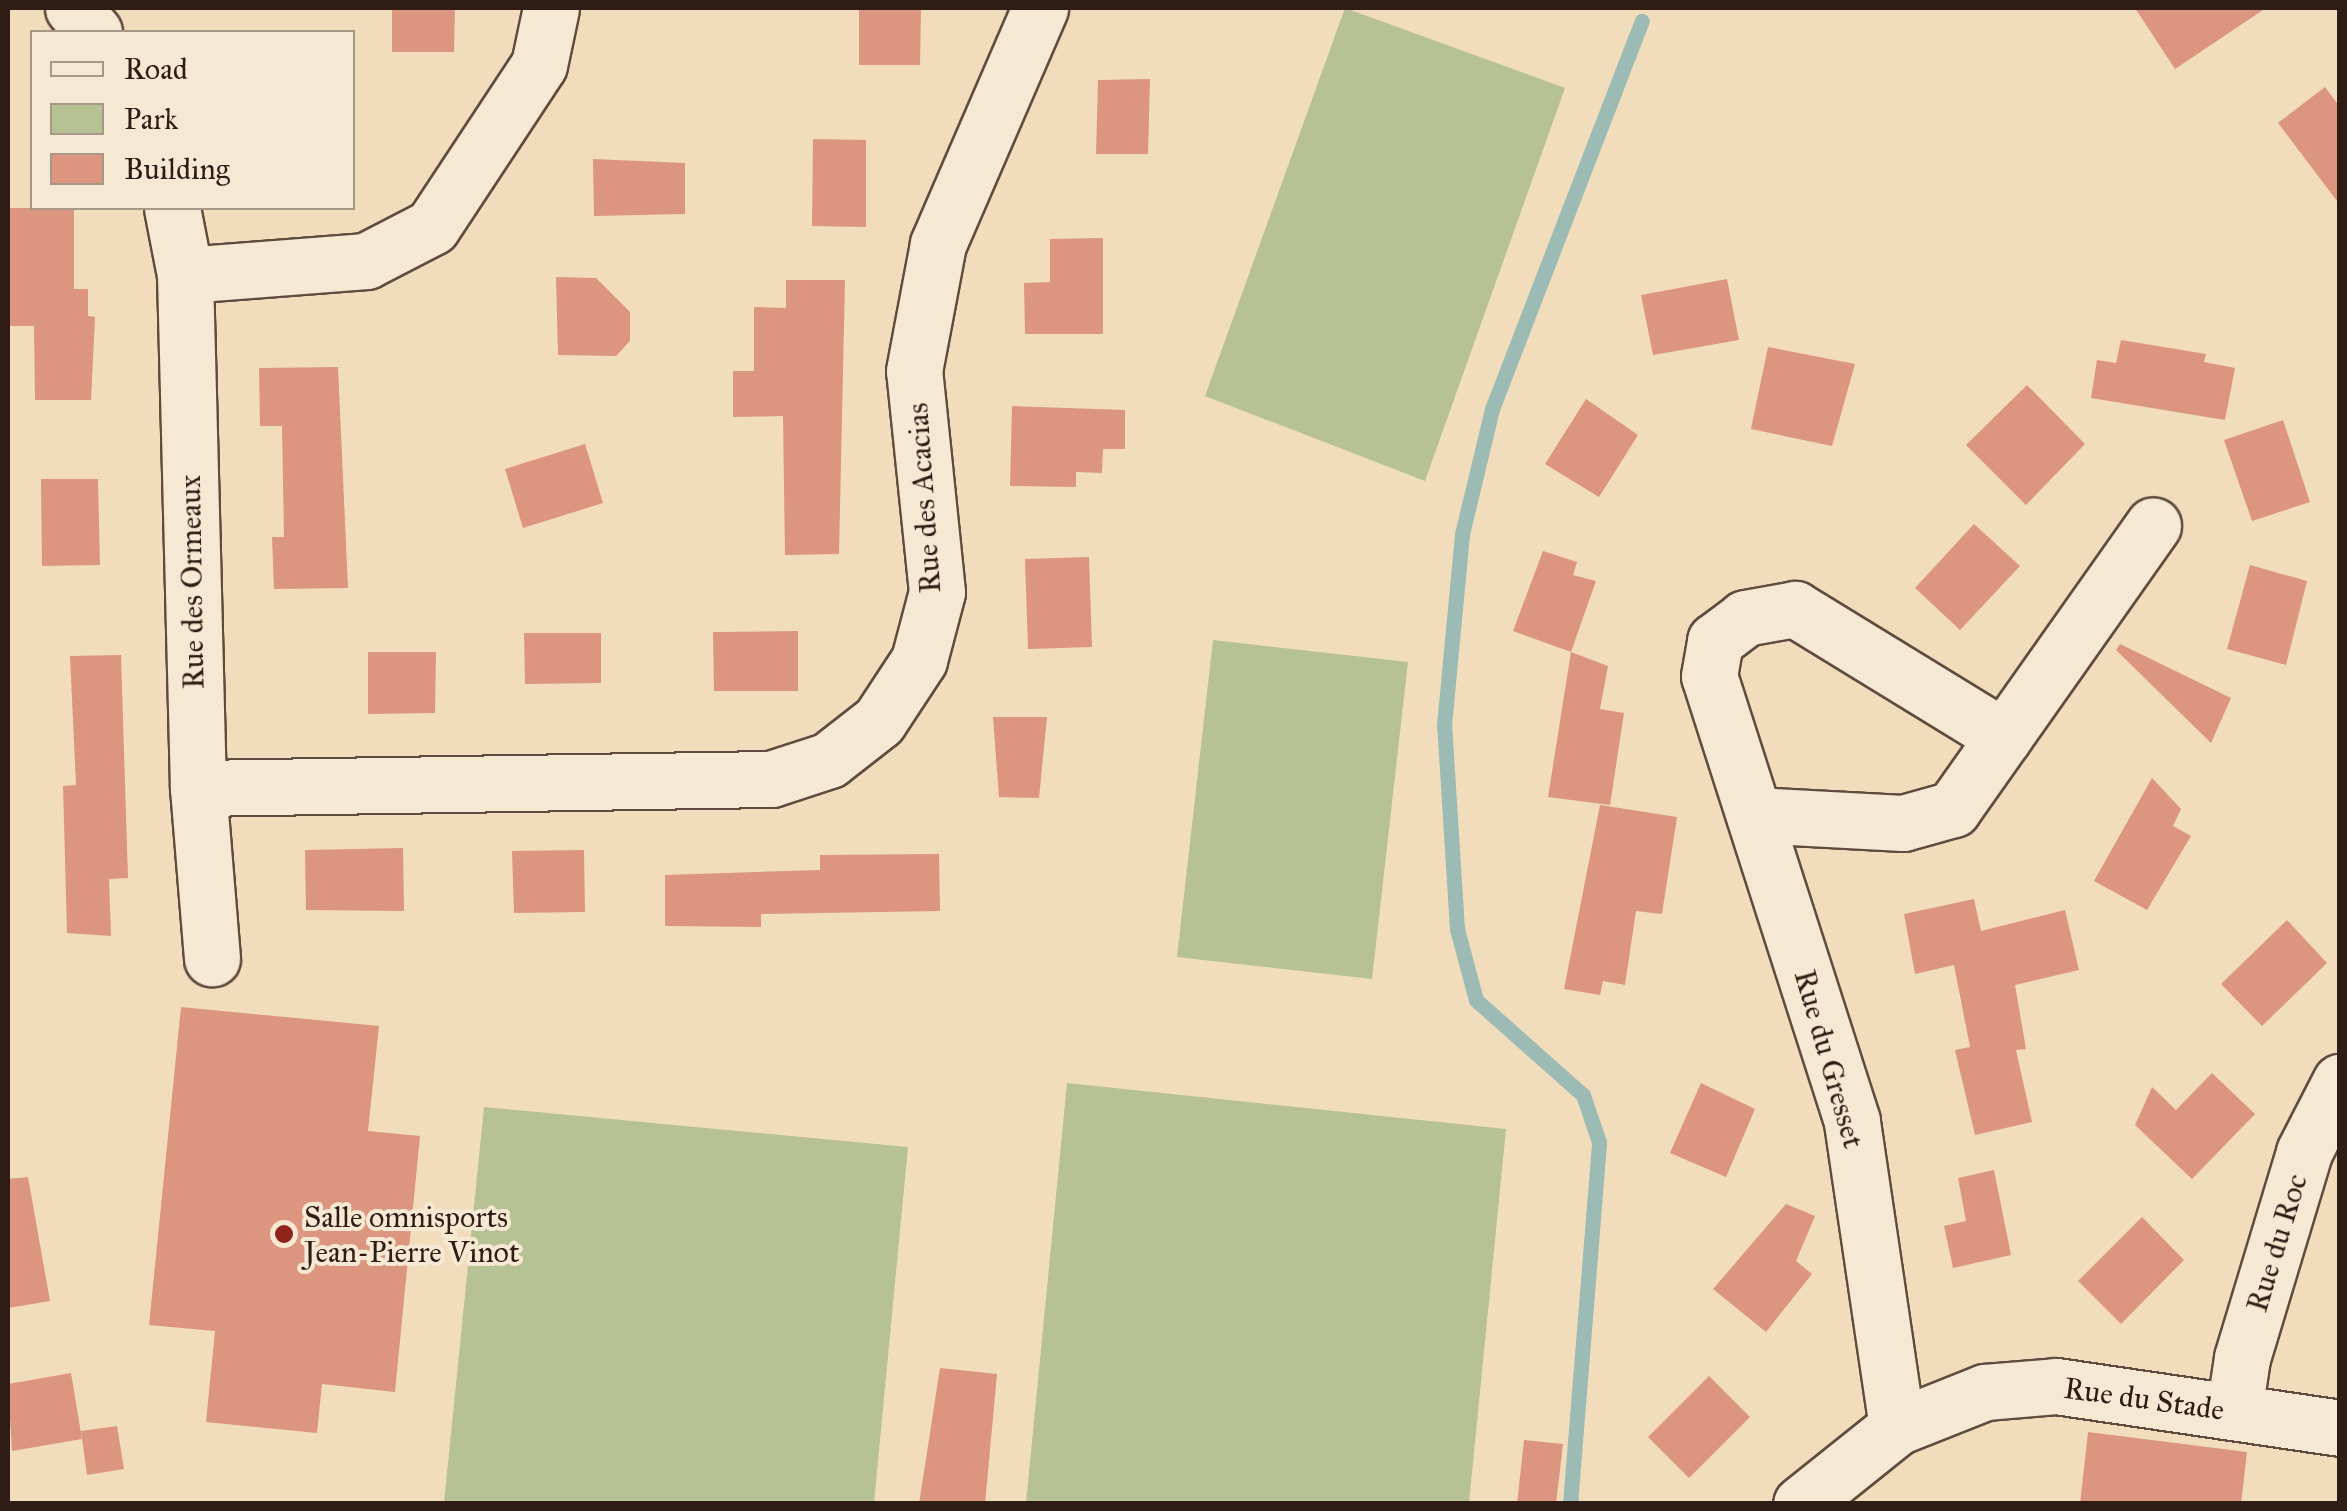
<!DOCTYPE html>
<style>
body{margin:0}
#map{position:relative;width:2347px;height:1511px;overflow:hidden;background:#f1ddbc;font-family:"IM FELL Great Primer",serif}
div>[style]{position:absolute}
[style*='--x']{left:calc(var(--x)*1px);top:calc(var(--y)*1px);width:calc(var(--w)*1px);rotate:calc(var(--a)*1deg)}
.green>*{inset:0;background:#b6c293}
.stream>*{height:15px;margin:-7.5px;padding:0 7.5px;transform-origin:7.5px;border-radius:7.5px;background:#9bbbb4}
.building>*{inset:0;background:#dc957e}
.roads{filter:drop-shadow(2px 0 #604c3f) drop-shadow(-2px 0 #604c3f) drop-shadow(0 2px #604c3f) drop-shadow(0 -2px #604c3f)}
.minor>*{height:55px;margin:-27.5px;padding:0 27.5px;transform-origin:27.5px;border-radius:27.5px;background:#f6e9d3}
.dots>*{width:28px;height:28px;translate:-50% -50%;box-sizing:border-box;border:5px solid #f6e9d3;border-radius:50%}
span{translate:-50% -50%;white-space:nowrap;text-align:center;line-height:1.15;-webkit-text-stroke:8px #f6e9d3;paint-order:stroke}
.street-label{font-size:30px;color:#2f1c15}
.poi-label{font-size:30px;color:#2f1c15}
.left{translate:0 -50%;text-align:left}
.frame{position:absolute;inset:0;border:10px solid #2f1c15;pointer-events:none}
.legend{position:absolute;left:30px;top:30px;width:325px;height:180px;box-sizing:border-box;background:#f6e9d3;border:2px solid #a69787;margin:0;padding:12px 18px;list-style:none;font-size:30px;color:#2f1c15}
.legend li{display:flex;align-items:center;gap:20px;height:50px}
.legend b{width:50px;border:2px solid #a69787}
</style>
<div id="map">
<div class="green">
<div style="clip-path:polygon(1345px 8px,1565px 88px,1425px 481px,1205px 396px)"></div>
<div style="clip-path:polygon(1213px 640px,1408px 662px,1372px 979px,1177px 957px)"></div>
<div style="clip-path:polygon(1067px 1083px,1506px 1129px,1469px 1503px,1026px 1503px)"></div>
<div style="clip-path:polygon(484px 1107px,908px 1147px,874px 1503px,444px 1503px)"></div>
</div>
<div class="stream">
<div style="--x:1570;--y:1504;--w:363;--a:-85.4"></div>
<div style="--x:1599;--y:1142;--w:50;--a:-108.8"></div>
<div style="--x:1583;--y:1095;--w:143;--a:-138.4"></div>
<div style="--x:1476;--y:1000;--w:73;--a:-105"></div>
<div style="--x:1457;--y:929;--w:204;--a:-93.6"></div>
<div style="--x:1444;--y:725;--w:192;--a:-84.6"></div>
<div style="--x:1462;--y:534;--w:129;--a:-76.5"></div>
<div style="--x:1492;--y:409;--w:416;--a:-68.9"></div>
</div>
<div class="building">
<div style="clip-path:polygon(392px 8px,455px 8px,454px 52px,392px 52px)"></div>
<div style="clip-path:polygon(859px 8px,921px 8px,920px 65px,859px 65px)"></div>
<div style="clip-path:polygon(2135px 8px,2266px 8px,2175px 69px)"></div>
<div style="clip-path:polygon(1150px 79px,1148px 154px,1096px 154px,1098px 80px)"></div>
<div style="clip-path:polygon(2325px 87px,2340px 107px,2340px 205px,2278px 123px)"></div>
<div style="clip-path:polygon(813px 139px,866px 140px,866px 227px,812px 226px)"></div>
<div style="clip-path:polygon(593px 159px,685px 163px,685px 214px,594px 216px)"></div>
<div style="clip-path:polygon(8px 208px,74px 208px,74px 289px,88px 289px,88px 316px,95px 317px,91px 400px,35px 400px,34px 326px,8px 326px)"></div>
<div style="clip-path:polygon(1103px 238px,1103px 334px,1025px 334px,1024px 283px,1050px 282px,1050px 239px)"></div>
<div style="clip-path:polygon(556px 277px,596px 278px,630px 312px,630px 341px,616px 356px,558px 355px)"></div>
<div style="clip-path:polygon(1727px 279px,1739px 340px,1653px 355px,1641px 295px)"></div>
<div style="clip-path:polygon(786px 280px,845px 280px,839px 554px,785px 555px,783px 416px,733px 417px,733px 371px,754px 371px,754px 307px,786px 308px)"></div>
<div style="clip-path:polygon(2121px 340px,2206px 354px,2204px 362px,2235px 368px,2225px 420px,2091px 398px,2097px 360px,2116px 363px)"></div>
<div style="clip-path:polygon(1768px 347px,1855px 364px,1832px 446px,1751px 429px)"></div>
<div style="clip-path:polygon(338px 367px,348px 588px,274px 589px,272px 537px,284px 537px,282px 426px,260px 426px,259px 368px)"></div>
<div style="clip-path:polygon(2027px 385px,2085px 444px,2026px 505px,1966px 445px)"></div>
<div style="clip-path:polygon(1586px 399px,1638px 435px,1599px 497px,1545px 464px)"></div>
<div style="clip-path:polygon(1012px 406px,1125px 410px,1125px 449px,1103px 449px,1102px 473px,1076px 472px,1076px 487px,1010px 486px)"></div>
<div style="clip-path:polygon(2283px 420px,2310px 502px,2252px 521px,2224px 440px)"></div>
<div style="clip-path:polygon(585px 444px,603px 503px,523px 528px,505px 469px)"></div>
<div style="clip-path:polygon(41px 479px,98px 479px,100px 565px,42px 566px)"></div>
<div style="clip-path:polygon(1974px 524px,2020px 566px,1960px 630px,1915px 588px)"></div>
<div style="clip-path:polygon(1543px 551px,1577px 562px,1573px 575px,1596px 581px,1571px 652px,1513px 631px)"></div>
<div style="clip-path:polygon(1089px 557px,1092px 647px,1028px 649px,1025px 559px)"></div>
<div style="clip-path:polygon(2250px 565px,2307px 581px,2286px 665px,2227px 649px)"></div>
<div style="clip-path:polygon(798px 631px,798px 691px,714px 691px,713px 632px)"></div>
<div style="clip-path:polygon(524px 633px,601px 633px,601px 683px,525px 684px)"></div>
<div style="clip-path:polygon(2120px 644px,2231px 698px,2211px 743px,2116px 650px)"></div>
<div style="clip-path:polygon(368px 652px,436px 652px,435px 713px,368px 714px)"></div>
<div style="clip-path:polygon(1571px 652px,1608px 666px,1600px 709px,1624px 713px,1610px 805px,1548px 797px)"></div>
<div style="clip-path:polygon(121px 655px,128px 878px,109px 879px,111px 936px,67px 933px,63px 786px,76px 785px,70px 656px)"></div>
<div style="clip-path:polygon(993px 717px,1047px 717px,1039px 798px,999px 797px)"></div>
<div style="clip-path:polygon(2152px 778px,2181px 809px,2173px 826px,2191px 836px,2147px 910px,2094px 881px)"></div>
<div style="clip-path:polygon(1600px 805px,1677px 817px,1662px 914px,1636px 911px,1625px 985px,1603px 981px,1600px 995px,1564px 989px)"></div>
<div style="clip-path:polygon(403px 848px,404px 911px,306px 910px,305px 850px)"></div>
<div style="clip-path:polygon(584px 850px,585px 912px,514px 913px,512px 851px)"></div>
<div style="clip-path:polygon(939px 854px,940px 911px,761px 914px,761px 927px,665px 926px,665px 875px,820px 870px,820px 855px)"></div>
<div style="clip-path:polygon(1974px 899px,1981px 931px,2065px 910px,2079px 970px,2015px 985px,2026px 1049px,2016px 1050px,2032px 1122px,1975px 1135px,1955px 1050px,1970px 1047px,1954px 965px,1915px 974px,1904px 914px)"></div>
<div style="clip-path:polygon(2287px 920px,2327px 963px,2262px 1026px,2221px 984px)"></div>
<div style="clip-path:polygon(181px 1007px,379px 1026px,368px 1131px,420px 1136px,395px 1392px,322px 1384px,317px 1433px,206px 1422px,215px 1331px,149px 1325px)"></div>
<div style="clip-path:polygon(2212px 1073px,2255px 1114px,2192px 1179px,2135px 1125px,2152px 1087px,2176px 1110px)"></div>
<div style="clip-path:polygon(1701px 1083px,1755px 1109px,1726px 1177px,1670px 1153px)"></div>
<div style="clip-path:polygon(1994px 1170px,2011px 1255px,1953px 1268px,1944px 1226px,1966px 1221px,1958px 1178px)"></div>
<div style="clip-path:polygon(28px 1177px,50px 1301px,8px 1308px,8px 1179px)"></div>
<div style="clip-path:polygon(1786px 1204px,1815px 1216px,1796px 1261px,1812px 1274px,1766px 1332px,1713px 1289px)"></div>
<div style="clip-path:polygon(2142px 1217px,2184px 1260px,2121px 1324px,2078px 1281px)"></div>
<div style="clip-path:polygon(940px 1368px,997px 1374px,985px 1504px,919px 1504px)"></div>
<div style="clip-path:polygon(71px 1373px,82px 1439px,12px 1451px,8px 1384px)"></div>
<div style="clip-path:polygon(1709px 1376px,1750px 1417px,1689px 1478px,1648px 1437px)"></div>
<div style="clip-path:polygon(117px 1426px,124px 1469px,87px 1475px,81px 1431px)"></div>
<div style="clip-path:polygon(2088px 1432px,2247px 1452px,2241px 1504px,2080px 1504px)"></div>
<div style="clip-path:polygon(1524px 1440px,1563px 1444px,1556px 1504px,1517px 1504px)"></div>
</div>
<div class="roads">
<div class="minor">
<div style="--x:73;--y:8;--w:32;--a:49"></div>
<div style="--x:172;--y:208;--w:68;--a:79"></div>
<div style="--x:185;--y:275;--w:513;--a:88.55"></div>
<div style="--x:198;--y:788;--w:171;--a:85.3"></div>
<div style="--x:185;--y:275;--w:182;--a:-4.4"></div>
<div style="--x:366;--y:261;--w:74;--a:-27.3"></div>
<div style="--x:432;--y:227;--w:194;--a:-56.6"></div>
<div style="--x:539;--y:65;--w:58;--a:-78.1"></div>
<div style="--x:198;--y:788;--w:573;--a:-0.9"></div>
<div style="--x:771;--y:779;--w:61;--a:-18.1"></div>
<div style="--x:829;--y:760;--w:63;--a:-38"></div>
<div style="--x:879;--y:721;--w:73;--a:-56.7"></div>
<div style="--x:919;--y:660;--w:70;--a:-75.2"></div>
<div style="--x:937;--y:592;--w:222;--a:-95.9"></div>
<div style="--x:914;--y:371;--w:129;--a:-79.3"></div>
<div style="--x:938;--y:244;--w:257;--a:-66.6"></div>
<div style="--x:1754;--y:815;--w:149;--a:3.1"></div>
<div style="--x:1903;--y:823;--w:52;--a:-15.6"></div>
<div style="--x:1953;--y:809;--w:347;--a:-54.8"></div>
<div style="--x:2234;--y:1411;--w:54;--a:-81.4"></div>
<div style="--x:2242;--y:1358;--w:215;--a:-73.2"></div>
<div style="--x:2304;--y:1152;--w:79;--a:-62.8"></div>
<div style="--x:1897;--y:1427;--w:309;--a:-98.4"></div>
<div style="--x:1852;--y:1121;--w:467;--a:-107.8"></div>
<div style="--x:1709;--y:676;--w:36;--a:-80"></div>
<div style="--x:1715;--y:641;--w:38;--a:-37"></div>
<div style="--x:1745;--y:618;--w:51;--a:-10.2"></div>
<div style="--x:1795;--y:609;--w:245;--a:31.5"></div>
<div style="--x:1801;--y:1504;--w:123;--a:-38.7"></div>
<div style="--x:1897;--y:1427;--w:95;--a:-21.7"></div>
<div style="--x:1985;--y:1392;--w:71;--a:-4.8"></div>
<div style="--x:2056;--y:1386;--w:287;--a:8.4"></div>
</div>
</div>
<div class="dots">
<div style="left:284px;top:1234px;background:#8f2418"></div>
</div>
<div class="street-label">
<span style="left:924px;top:498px;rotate:-94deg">Rue des Acacias</span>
<span style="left:192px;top:582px;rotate:-91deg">Rue des Ormeaux</span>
<span style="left:1829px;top:1059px;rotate:74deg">Rue du Gresset</span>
<span style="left:2277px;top:1243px;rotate:-73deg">Rue du Roc</span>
<span style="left:2144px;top:1399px;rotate:8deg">Rue du Stade</span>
</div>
<div class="poi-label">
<span class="left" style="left:304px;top:1234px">Salle omnisports<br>Jean-Pierre Vinot</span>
</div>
<div class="frame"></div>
<ul class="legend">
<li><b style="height:12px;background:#f6e9d3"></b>Road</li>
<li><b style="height:28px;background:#b6c293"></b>Park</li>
<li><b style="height:28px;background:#dc957e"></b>Building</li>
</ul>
</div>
